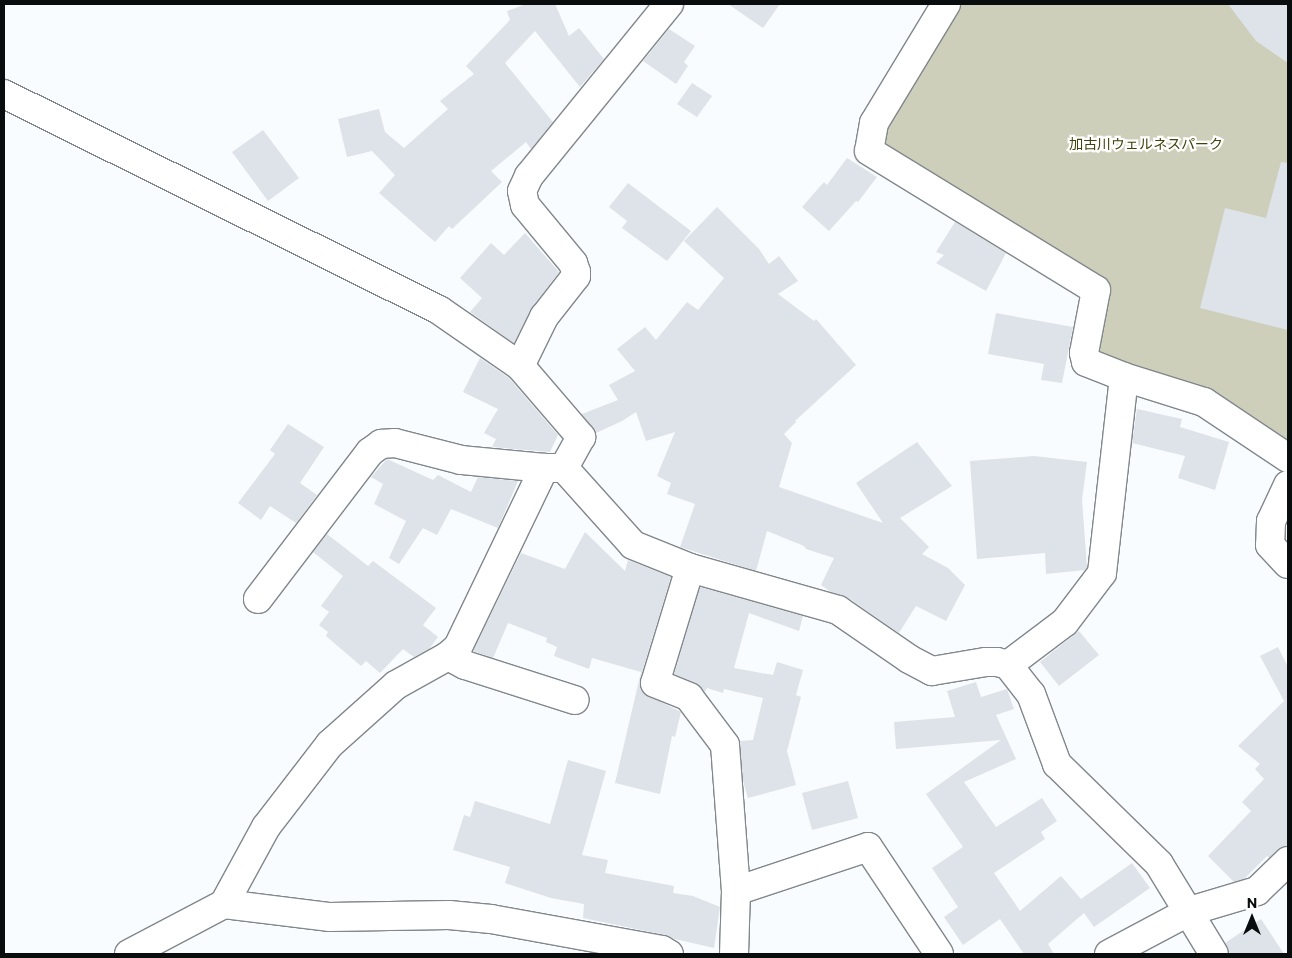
<!DOCTYPE html>
<meta charset="utf-8">
<style>
body{margin:0}
#map{position:relative;width:1292px;height:958px;overflow:hidden;background:#f9fcfe;font-family:Commissioner,"Noto Sans JP",sans-serif}
div>[style]{position:absolute}
[style*='--x']{left:calc(var(--x)*1px);top:calc(var(--y)*1px);width:calc(var(--w)*1px);rotate:calc(var(--a)*1deg)}
.green>*{inset:0;background:#cdcfba}
.building>*{inset:0;background:#dde3e9}
.roads{filter:drop-shadow(1px 0 #81878c) drop-shadow(-1px 0 #81878c) drop-shadow(0 1px #81878c) drop-shadow(0 -1px #81878c)}
.minor>*{height:28px;margin:-14px;padding:0 14px;transform-origin:14px;border-radius:14px;background:#fff}
span{translate:-50% -50%;white-space:nowrap;text-align:center;line-height:1.15;-webkit-text-stroke:4.5px #fff;paint-order:stroke}
.park-label{font-size:14px;color:#40430b}
.frame{position:absolute;inset:0;border:5px solid #0a0d0e;pointer-events:none}
.north{position:absolute;left:1227px;top:893px;width:50px;height:50px;-webkit-text-stroke:4px #fff;paint-order:stroke;rotate:0deg;font-size:14px;font-weight:700;line-height:20px;text-align:center;color:#0a0d0e}
.north::after{content:'';display:block;margin:auto;width:18px;height:22px;background:#0a0d0e;clip-path:polygon(50% 0,100% 100%,50% 72%,0 100%)}
</style>
<div id="map">
<div class="green">
<div style="clip-path:polygon(960px 4px,1288px 4px,1288px 446px,1100px 359px,1090px 344px,1103px 283px,882px 149px,882px 129px)"></div>
</div>
<div class="building">
<div style="clip-path:polygon(526px 4px,555px 4px,569px 36px,579px 28px,604px 59px,580px 87px,535px 31px,505px 63px,553px 122px,531px 149px,526px 142px,491px 171px,502px 182px,452px 229px,449px 226px,435px 242px,379px 193px,395px 175px,372px 151px,347px 157px,338px 119px,379px 109px,385px 132px,404px 148px,448px 109px,440px 101px,474px 74px,466px 66px,510px 20px,507px 11px)"></div>
<div style="clip-path:polygon(728px 4px,780px 4px,763px 28px)"></div>
<div style="clip-path:polygon(1228px 4px,1288px 4px,1288px 63px,1256px 41px)"></div>
<div style="clip-path:polygon(669px 29px,695px 46px,684px 62px,688px 66px,676px 84px,643px 61px)"></div>
<div style="clip-path:polygon(692px 83px,712px 96px,697px 117px,677px 104px)"></div>
<div style="clip-path:polygon(263px 130px,299px 178px,268px 201px,232px 152px)"></div>
<div style="clip-path:polygon(847px 158px,877px 177px,858px 202px,856px 201px,829px 231px,802px 207px,824px 182px,827px 185px)"></div>
<div style="clip-path:polygon(1281px 162px,1288px 163px,1288px 330px,1200px 308px,1225px 208px,1266px 218px)"></div>
<div style="clip-path:polygon(628px 183px,691px 231px,667px 261px,622px 228px,627px 221px,609px 207px)"></div>
<div style="clip-path:polygon(717px 207px,759px 249px,769px 264px,779px 256px,798px 281px,778px 294px,814px 321px,816px 319px,856px 365px,795px 421px,796px 422px,784px 434px,792px 443px,779px 487px,883px 523px,856px 483px,917px 442px,952px 486px,900px 518px,929px 547px,922px 554px,948px 568px,965px 585px,946px 621px,916px 606px,899px 633px,847px 597px,831px 592px,821px 585px,834px 558px,806px 549px,804px 546px,767px 531px,756px 571px,680px 547px,695px 504px,667px 494px,671px 483px,657px 476px,675px 432px,646px 441px,636px 412px,622px 421px,596px 433px,582px 414px,618px 400px,609px 385px,635px 371px,617px 349px,645px 327px,656px 340px,687px 302px,698px 310px,724px 278px,684px 241px)"></div>
<div style="clip-path:polygon(955px 222px,1006px 253px,986px 291px,936px 263px,944px 255px,936px 252px)"></div>
<div style="clip-path:polygon(525px 233px,559px 272px,532px 308px,514px 343px,470px 312px,482px 298px,460px 278px,491px 243px,504px 255px)"></div>
<div style="clip-path:polygon(996px 313px,1073px 327px,1062px 383px,1041px 380px,1044px 364px,988px 354px)"></div>
<div style="clip-path:polygon(480px 358px,509px 378px,558px 435px,550px 452px,492px 447px,496px 439px,484px 433px,498px 409px,463px 392px)"></div>
<div style="clip-path:polygon(1137px 409px,1182px 419px,1180px 427px,1229px 442px,1215px 490px,1178px 478px,1185px 456px,1132px 443px)"></div>
<div style="clip-path:polygon(288px 424px,324px 447px,300px 483px,317px 495px,296px 523px,270px 506px,261px 520px,238px 503px,275px 454px,270px 450px)"></div>
<div style="clip-path:polygon(1034px 456px,1087px 462px,1082px 500px,1087px 567px,1085px 570px,1046px 574px,1045px 553px,977px 559px,970px 461px)"></div>
<div style="clip-path:polygon(387px 459px,433px 480px,438px 475px,471px 492px,478px 477px,518px 481px,498px 528px,451px 509px,437px 535px,423px 528px,399px 564px,389px 558px,406px 521px,374px 504px,383px 484px,371px 477px)"></div>
<div style="clip-path:polygon(585px 532px,625px 571px,628px 560px,671px 577px,640px 679px,640px 686px,643px 693px,681px 712px,675px 737px,672px 736px,660px 794px,615px 783px,641px 672px,592px 658px,589px 669px,554px 656px,557px 647px,546px 642px,547px 638px,508px 623px,493px 658px,473px 651px,521px 553px,565px 569px)"></div>
<div style="clip-path:polygon(327px 534px,368px 566px,373px 561px,436px 608px,423px 625px,438px 637px,429px 649px,414px 657px,403px 649px,380px 673px,366px 661px,361px 666px,326px 636px,328px 632px,319px 625px,329px 612px,321px 606px,343px 576px,313px 552px)"></div>
<div style="clip-path:polygon(700px 587px,803px 616px,799px 631px,749px 613px,734px 668px,773px 675px,777px 662px,803px 670px,796px 695px,801px 697px,787px 751px,796px 785px,748px 798px,743px 781px,740px 741px,753px 740px,763px 698px,724px 689px,723px 693px,707px 688px,705px 692px,695px 683px,674px 674px)"></div>
<div style="clip-path:polygon(1079px 631px,1099px 655px,1059px 686px,1040px 662px)"></div>
<div style="clip-path:polygon(1278px 647px,1288px 667px,1288px 846px,1278px 849px,1269px 858px,1267px 856px,1244px 879px,1234px 882px,1208px 856px,1251px 811px,1242px 802px,1264px 779px,1255px 769px,1260px 764px,1238px 746px,1284px 701px,1260px 656px)"></div>
<div style="clip-path:polygon(976px 682px,981px 697px,1007px 689px,1014px 709px,996px 715px,1016px 759px,964px 782px,996px 827px,1042px 798px,1057px 821px,1041px 832px,1045px 839px,994px 873px,1020px 911px,1061px 876px,1081px 899px,1132px 863px,1150px 888px,1094px 927px,1084px 913px,1048px 944px,1054px 954px,1024px 954px,1000px 919px,963px 945px,944px 917px,958px 907px,932px 868px,963px 847px,926px 794px,1001px 740px,896px 749px,894px 722px,955px 717px,947px 691px)"></div>
<div style="clip-path:polygon(568px 760px,606px 771px,582px 855px,608px 860px,605px 873px,674px 886px,673px 893px,693px 896px,720px 907px,714px 948px,675px 939px,665px 935px,583px 918px,584px 904px,551px 898px,505px 883px,510px 867px,453px 850px,464px 815px,470px 817px,475px 801px,550px 824px)"></div>
<div style="clip-path:polygon(848px 781px,858px 818px,812px 830px,802px 793px)"></div>
<div style="clip-path:polygon(1261px 919px,1284px 954px,1230px 954px,1225px 943px)"></div>
</div>
<div class="roads">
<div class="minor">
<div style="--x:946;--y:4;--w:139;--a:121.2"></div>
<div style="--x:874;--y:123;--w:28;--a:100"></div>
<div style="--x:869;--y:151;--w:266;--a:31.5"></div>
<div style="--x:1096;--y:290;--w:64;--a:100.8"></div>
<div style="--x:1084;--y:353;--w:9;--a:77"></div>
<div style="--x:1086;--y:362;--w:41;--a:21.5"></div>
<div style="--x:1124;--y:377;--w:84;--a:17.4"></div>
<div style="--x:1204;--y:402;--w:101;--a:33.7"></div>
<div style="--x:4;--y:94;--w:486;--a:26.4"></div>
<div style="--x:439;--y:310;--w:98;--a:34.7"></div>
<div style="--x:520;--y:366;--w:94;--a:49.3"></div>
<div style="--x:581;--y:437;--w:35;--a:119"></div>
<div style="--x:564;--y:468;--w:103;--a:48.1"></div>
<div style="--x:633;--y:545;--w:61;--a:22"></div>
<div style="--x:690;--y:568;--w:154;--a:15.8"></div>
<div style="--x:838;--y:610;--w:86;--a:34.6"></div>
<div style="--x:909;--y:659;--w:26;--a:28"></div>
<div style="--x:932;--y:671;--w:55;--a:-9.5"></div>
<div style="--x:986;--y:662;--w:11;--a:0"></div>
<div style="--x:997;--y:662;--w:11;--a:15"></div>
<div style="--x:1008;--y:665;--w:37;--a:52"></div>
<div style="--x:1031;--y:694;--w:75;--a:69.6"></div>
<div style="--x:1057;--y:764;--w:143;--a:44.4"></div>
<div style="--x:1159;--y:864;--w:105;--a:58.6"></div>
<div style="--x:520;--y:366;--w:55;--a:-63.9"></div>
<div style="--x:544;--y:317;--w:52;--a:-52"></div>
<div style="--x:576;--y:276;--w:4;--a:-90"></div>
<div style="--x:576;--y:272;--w:9;--a:-108"></div>
<div style="--x:573;--y:263;--w:75;--a:-129.6"></div>
<div style="--x:525;--y:205;--w:14;--a:-102"></div>
<div style="--x:522;--y:191;--w:17;--a:-65"></div>
<div style="--x:529;--y:176;--w:222;--a:-50.9"></div>
<div style="--x:1288;--y:485;--w:40;--a:115"></div>
<div style="--x:1271;--y:521;--w:24;--a:92"></div>
<div style="--x:1270;--y:545;--w:26;--a:47"></div>
<div style="--x:690;--y:568;--w:120;--a:106.9"></div>
<div style="--x:655;--y:683;--w:37;--a:22"></div>
<div style="--x:689;--y:697;--w:60;--a:53.1"></div>
<div style="--x:725;--y:745;--w:146;--a:85.7"></div>
<div style="--x:736;--y:891;--w:63;--a:91.8"></div>
<div style="--x:258;--y:599;--w:185;--a:-52.7"></div>
<div style="--x:370;--y:452;--w:14;--a:-36"></div>
<div style="--x:381;--y:444;--w:14;--a:-4"></div>
<div style="--x:395;--y:443;--w:68;--a:14.4"></div>
<div style="--x:461;--y:460;--w:83;--a:5.5"></div>
<div style="--x:448;--y:656;--w:19;--a:28"></div>
<div style="--x:465;--y:665;--w:115;--a:17.7"></div>
<div style="--x:1008;--y:665;--w:71;--a:-37"></div>
<div style="--x:1065;--y:622;--w:61;--a:-52.9"></div>
<div style="--x:1102;--y:573;--w:197;--a:-83.6"></div>
<div style="--x:736;--y:891;--w:139;--a:-18.4"></div>
<div style="--x:868;--y:847;--w:128;--a:56.4"></div>
<div style="--x:224;--y:904;--w:107;--a:7"></div>
<div style="--x:330;--y:917;--w:119;--a:-1"></div>
<div style="--x:449;--y:915;--w:42;--a:5.4"></div>
<div style="--x:491;--y:919;--w:174;--a:10.3"></div>
<div style="--x:662;--y:950;--w:8;--a:30"></div>
<div style="--x:129;--y:954;--w:107;--a:-27.8"></div>
<div style="--x:224;--y:904;--w:88;--a:-61.4"></div>
<div style="--x:266;--y:827;--w:105;--a:-52.4"></div>
<div style="--x:330;--y:744;--w:89;--a:-41.8"></div>
<div style="--x:396;--y:685;--w:60;--a:-29.1"></div>
<div style="--x:448;--y:656;--w:13;--a:-42"></div>
<div style="--x:458;--y:647;--w:199;--a:-64.3"></div>
<div style="--x:544;--y:468;--w:20;--a:0"></div>
<div style="--x:1109;--y:954;--w:92;--a:-28"></div>
<div style="--x:1190;--y:911;--w:70;--a:-16.6"></div>
<div style="--x:1257;--y:891;--w:43;--a:-44.1"></div>
</div>
</div>
<div class="park-label">
<span style="left:1146px;top:144px">加古川ウェルネスパーク</span>
</div>
<div class="frame"></div>
<div class="north">N</div>
</div>
